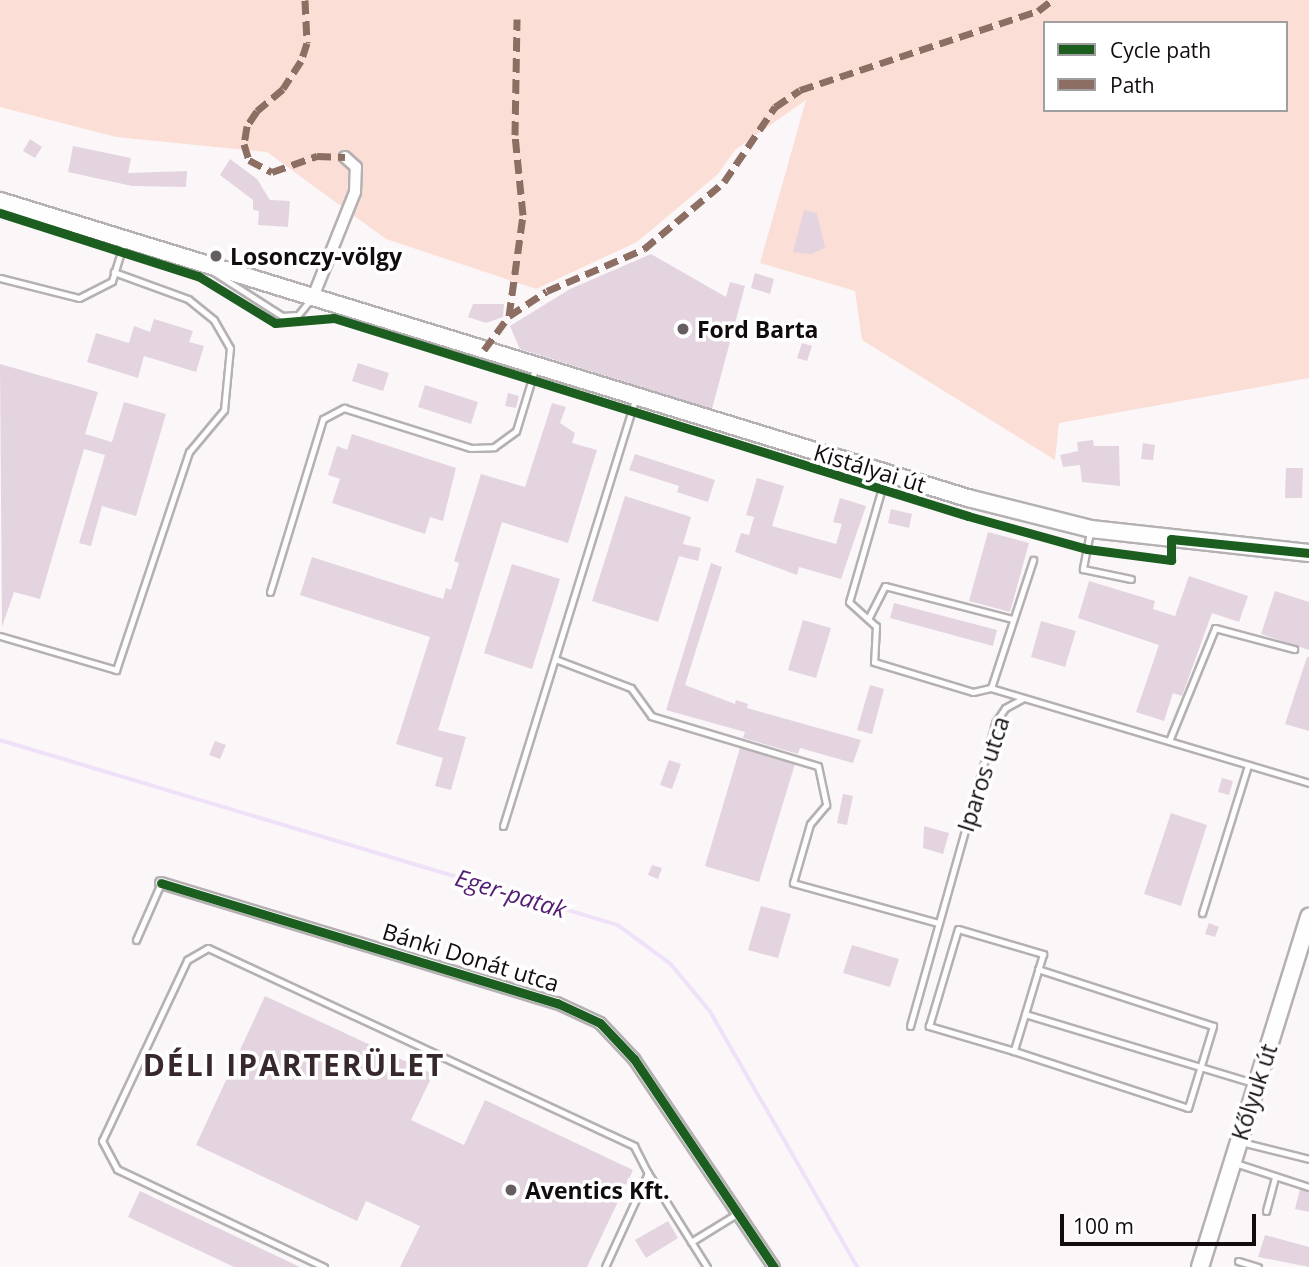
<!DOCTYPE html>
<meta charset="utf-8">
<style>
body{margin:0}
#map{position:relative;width:1309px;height:1267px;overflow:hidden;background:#fbf7f9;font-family:"Open Sans",sans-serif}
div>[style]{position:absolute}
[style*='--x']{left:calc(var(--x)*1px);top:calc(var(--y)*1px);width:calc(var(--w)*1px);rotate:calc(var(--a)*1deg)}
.green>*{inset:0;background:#fbded6}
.stream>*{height:3.5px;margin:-1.75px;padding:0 1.75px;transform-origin:1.75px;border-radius:1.75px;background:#eee1f8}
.building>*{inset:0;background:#e3d4e0}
.roads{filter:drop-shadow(2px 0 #b5b0b2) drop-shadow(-2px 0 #b5b0b2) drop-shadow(0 2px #b5b0b2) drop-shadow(0 -2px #b5b0b2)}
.service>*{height:5px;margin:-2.5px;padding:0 2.5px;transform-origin:2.5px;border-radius:2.5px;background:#fefefe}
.minor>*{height:10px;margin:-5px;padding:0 5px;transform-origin:5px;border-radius:5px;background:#fefefe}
.secondary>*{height:16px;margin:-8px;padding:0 8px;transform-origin:8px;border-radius:8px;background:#fefefe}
.quiet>*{height:7px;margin-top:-3.5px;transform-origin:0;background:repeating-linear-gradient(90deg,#8d6e63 0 14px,transparent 0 21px)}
.cycleway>*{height:9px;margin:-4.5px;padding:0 4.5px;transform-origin:4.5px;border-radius:4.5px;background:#1b5e20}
.dots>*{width:19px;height:19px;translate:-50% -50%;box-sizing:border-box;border:4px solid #fff;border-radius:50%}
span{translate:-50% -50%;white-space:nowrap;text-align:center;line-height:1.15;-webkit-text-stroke:7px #fff;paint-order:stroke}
.poi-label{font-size:23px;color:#120c0e;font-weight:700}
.left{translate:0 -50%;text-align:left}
.street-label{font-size:23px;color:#120c0e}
.water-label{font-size:24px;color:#531c73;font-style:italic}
.district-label{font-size:30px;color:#37282e;font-weight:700;letter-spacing:2px}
.legend{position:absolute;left:1043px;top:21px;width:245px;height:91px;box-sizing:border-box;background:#fff;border:2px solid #a09e9f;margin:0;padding:9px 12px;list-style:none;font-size:21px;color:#120c0e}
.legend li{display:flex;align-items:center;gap:14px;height:35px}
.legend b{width:35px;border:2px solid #a09e9f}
.scale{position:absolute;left:1060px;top:1214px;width:196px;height:32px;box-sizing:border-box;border:4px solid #120c0e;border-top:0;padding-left:9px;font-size:21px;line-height:24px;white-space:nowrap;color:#120c0e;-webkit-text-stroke:5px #fff;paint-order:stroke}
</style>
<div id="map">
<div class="green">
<div style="clip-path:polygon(evenodd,0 0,1309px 0,1309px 378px,1059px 423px,1055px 460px,862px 340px,855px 291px,760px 263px,806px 100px,735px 150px,718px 174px,637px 242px,536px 289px,386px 239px,267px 152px,116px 137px,0 107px,0 0,1045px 23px,1286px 23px,1286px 110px,1045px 110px,1045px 23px)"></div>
</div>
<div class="stream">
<div style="--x:0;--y:740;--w:645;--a:16.67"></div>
<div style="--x:618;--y:925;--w:66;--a:36.3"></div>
<div style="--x:671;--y:964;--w:61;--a:50.3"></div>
<div style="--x:710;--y:1011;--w:296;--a:60"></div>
</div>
<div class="building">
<div style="clip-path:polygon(30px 139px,42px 147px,35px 158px,23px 151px)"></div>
<div style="clip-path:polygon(73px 146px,131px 158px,128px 173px,187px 171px,186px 187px,132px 186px,68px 172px)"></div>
<div style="clip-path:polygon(230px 159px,257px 179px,270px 200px,290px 201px,288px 227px,258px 225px,259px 211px,253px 210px,253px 200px,220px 175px)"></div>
<div style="clip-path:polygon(804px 210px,817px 213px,825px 248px,811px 254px,793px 252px)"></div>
<div style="clip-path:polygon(651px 254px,726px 297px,730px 282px,745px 286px,712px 409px,520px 349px,510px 326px,570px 289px)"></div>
<div style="clip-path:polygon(755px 273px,774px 279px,770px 294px,751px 288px)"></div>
<div style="clip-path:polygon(473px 304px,504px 304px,503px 317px,486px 323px,468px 317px)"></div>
<div style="clip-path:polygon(154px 319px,193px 331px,189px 342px,204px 346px,196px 372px,144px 356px,138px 378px,87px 362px,96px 333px,129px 343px,134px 326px,150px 332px)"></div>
<div style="clip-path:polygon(802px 343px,812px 346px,807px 361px,797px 358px)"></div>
<div style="clip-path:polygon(358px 363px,389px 373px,383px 391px,352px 381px)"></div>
<div style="clip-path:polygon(0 364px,98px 392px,85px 434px,112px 442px,124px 402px,166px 414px,136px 516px,102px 506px,91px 546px,79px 543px,105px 455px,84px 449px,40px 599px,14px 592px,2px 627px)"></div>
<div style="clip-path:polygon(425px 385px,478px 402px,471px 424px,418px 407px)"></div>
<div style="clip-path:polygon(508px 393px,519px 396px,516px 408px,505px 406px)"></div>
<div style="clip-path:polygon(552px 403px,566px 407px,560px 423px,575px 433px,572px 443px,597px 450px,568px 543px,502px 522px,438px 730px,466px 737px,451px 790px,435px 786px,443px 758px,396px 744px,430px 637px,300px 595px,312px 557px,443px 599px,446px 588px,451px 590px,459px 563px,454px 561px,481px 474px,525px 487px)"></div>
<div style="clip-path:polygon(352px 434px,456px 468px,443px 521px,430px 517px,425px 534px,332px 503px,340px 479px,328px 475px,337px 446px,347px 450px)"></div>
<div style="clip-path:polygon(1093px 440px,1094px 446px,1119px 446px,1120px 486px,1082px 482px,1080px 465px,1063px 467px,1060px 455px,1078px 451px,1077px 442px)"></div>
<div style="clip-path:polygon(1143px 443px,1155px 445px,1153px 460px,1141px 459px)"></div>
<div style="clip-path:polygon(635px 454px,715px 480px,708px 502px,677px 492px,679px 486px,629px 470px)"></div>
<div style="clip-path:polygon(1286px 468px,1303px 468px,1302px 498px,1285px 498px)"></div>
<div style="clip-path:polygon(757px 478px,784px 486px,772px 526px,836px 544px,842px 524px,833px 522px,840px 498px,866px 506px,841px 579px,799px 567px,797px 575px,735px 552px,741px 533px,749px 535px,754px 517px,746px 515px)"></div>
<div style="clip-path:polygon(625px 496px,691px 517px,683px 544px,701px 548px,698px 561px,679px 556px,658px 622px,592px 601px)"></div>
<div style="clip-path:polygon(891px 509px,912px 514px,909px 528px,888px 523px)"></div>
<div style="clip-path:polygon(988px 532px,1029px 543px,1010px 612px,969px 601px)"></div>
<div style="clip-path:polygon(711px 563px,722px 567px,685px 685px,735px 704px,736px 700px,748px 704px,747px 708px,861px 740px,853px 763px,800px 748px,798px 754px,743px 738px,745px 732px,666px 710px)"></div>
<div style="clip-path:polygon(512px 564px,560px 579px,532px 669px,484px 653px)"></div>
<div style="clip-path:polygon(1189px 576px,1248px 596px,1239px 622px,1212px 613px,1182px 696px,1173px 693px,1164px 721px,1136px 712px,1159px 645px,1078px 618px,1089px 581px,1155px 601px,1153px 609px,1175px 616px)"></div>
<div style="clip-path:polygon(1275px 591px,1309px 602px,1309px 650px,1261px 634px)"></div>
<div style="clip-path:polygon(894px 603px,997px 630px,993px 646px,890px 618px)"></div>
<div style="clip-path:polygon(803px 620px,831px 628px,816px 678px,788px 670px)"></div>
<div style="clip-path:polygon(1041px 621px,1076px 631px,1065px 667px,1031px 657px)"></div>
<div style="clip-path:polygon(1307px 657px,1309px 657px,1309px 731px,1285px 724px)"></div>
<div style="clip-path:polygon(870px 685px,884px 689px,872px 734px,857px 730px)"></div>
<div style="clip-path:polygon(215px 741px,226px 745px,220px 759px,209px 755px)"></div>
<div style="clip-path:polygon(740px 748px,795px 764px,759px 882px,705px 866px)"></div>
<div style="clip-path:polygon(669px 760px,681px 764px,672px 789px,660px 785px)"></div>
<div style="clip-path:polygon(1222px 778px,1233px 781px,1229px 795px,1218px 792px)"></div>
<div style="clip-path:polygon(843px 794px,853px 796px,847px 825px,837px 823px)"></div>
<div style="clip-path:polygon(1171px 813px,1207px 825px,1181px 906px,1144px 894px)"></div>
<div style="clip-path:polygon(924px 826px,949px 833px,943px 854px,923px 848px)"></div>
<div style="clip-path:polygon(652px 865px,662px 868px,658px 879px,648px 875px)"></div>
<div style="clip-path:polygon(761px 906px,791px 914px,778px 958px,748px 950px)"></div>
<div style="clip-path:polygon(1209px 923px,1219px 927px,1215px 937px,1205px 934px)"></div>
<div style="clip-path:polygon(852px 945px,899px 959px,890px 987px,843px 973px)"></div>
<div style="clip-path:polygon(265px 996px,433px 1074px,411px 1120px,464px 1145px,485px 1100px,633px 1170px,587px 1267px,400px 1267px,420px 1226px,366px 1201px,357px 1221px,196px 1145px)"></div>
<div style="clip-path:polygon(1300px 1189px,1309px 1192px,1309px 1212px,1295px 1209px)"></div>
<div style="clip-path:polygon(140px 1191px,300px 1267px,234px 1267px,128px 1217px)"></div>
<div style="clip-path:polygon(668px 1221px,678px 1238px,646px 1258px,635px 1240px)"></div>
<div style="clip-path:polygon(1265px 1235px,1309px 1247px,1309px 1267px,1258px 1257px)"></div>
</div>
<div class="roads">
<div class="service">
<div style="--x:215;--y:273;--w:80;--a:32.7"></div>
<div style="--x:282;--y:316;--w:16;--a:-4"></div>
<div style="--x:298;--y:315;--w:19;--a:-51"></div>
<div style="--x:0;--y:278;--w:81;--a:14.2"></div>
<div style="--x:79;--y:298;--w:37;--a:-27"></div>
<div style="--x:112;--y:281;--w:41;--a:-72.9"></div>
<div style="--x:886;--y:474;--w:133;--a:106.1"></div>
<div style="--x:849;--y:602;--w:36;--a:42"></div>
<div style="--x:876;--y:626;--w:36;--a:93"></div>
<div style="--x:874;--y:662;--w:103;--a:16.9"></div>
<div style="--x:973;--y:692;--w:18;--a:-13"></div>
<div style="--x:991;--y:688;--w:332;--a:16.6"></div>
<div style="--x:1090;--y:532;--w:38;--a:101"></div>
<div style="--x:1083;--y:569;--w:49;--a:11.8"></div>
<div style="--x:270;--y:592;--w:181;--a:-73"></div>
<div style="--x:323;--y:419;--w:24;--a:-28"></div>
<div style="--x:344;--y:408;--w:133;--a:17.5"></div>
<div style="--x:471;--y:448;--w:23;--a:-2"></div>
<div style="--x:494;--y:447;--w:27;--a:-36"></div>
<div style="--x:516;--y:431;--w:65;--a:-73"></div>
<div style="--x:868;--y:619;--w:37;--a:-63"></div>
<div style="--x:885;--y:586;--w:132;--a:14.5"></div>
<div style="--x:0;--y:636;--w:121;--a:16.3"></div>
<div style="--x:116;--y:670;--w:230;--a:-71.5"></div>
<div style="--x:189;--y:452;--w:55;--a:-50.2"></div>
<div style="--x:224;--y:410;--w:62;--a:-84.5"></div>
<div style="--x:230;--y:348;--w:32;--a:-120"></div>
<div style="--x:214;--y:320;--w:33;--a:-141"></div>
<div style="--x:188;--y:299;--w:79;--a:-160"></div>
<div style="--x:555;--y:659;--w:81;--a:20.9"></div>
<div style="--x:631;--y:688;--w:34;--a:54"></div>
<div style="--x:651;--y:716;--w:174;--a:16.7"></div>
<div style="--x:818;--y:766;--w:40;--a:78"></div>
<div style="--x:826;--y:805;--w:25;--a:130"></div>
<div style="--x:810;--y:824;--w:61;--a:106.1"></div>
<div style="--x:793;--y:883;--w:150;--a:15.4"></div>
<div style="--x:991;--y:688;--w:135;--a:-71.8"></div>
<div style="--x:1169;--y:741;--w:122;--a:-67.8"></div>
<div style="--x:1215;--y:628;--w:82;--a:14.9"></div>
<div style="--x:503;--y:826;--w:447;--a:-72.8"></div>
<div style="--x:1202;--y:913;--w:155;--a:-72.7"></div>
<div style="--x:136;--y:940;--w:62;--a:-66.3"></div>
<div style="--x:1025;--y:1014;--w:39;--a:107"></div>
<div style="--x:1014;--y:1051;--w:89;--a:-163.6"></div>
<div style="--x:929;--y:1026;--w:101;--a:-73.4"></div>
<div style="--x:958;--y:929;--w:89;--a:16.4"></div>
<div style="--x:1043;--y:954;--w:63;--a:106.7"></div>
<div style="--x:1025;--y:1014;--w:238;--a:16.8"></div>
<div style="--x:910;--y:1026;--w:315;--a:-74.3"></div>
<div style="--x:995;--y:723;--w:18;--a:-56"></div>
<div style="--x:1005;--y:708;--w:19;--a:-28"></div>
<div style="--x:1014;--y:1051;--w:183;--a:18.1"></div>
<div style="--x:1188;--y:1108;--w:86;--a:-73"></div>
<div style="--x:1213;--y:1026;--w:184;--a:-162"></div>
<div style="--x:1241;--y:1142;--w:70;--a:14"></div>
<div style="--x:1235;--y:1163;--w:78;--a:18"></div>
<div style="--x:648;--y:1173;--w:111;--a:57.9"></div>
<div style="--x:1266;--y:1211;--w:34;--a:-75"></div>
<div style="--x:691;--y:1242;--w:55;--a:-31.7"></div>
<div style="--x:1238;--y:1261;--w:21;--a:17"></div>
<div style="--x:324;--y:1267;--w:229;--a:-154.7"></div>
<div style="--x:117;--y:1169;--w:32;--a:-118"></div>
<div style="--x:102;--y:1141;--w:200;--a:-64.8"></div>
<div style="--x:187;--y:960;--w:24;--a:-30"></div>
<div style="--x:208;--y:948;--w:470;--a:24.9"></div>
<div style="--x:634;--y:1146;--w:30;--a:63"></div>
<div style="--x:648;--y:1173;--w:103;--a:114.6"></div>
</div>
<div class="minor">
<div style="--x:313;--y:297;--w:113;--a:-68.2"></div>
<div style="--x:355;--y:192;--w:25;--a:-88"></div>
<div style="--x:356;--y:167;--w:15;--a:-138"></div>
<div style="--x:161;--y:883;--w:414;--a:16.9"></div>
<div style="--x:557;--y:1003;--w:47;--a:24.9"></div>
<div style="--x:600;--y:1023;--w:50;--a:46.6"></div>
<div style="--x:634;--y:1059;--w:251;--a:56.1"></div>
</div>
<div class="secondary">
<div style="--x:0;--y:201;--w:1013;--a:17.06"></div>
<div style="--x:968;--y:498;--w:127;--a:14.1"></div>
<div style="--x:1091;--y:529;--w:219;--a:6.3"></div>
<div style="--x:1200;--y:1267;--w:367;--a:-72.7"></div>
</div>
</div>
<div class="quiet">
<div style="--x:305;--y:0;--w:43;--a:87.3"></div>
<div style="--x:307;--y:43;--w:19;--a:108"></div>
<div style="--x:301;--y:61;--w:33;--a:123"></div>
<div style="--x:283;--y:89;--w:34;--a:140"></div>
<div style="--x:257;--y:111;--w:18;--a:124"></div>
<div style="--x:247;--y:126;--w:18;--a:99"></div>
<div style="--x:244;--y:144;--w:17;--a:73"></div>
<div style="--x:249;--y:160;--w:26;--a:28"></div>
<div style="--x:272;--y:172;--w:48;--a:-19.6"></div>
<div style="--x:317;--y:156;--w:28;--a:2"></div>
<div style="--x:509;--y:316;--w:102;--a:-82.1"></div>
<div style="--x:523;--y:215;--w:80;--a:-95.7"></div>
<div style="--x:515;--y:135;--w:116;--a:-89"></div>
<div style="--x:484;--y:350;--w:42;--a:-53.7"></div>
<div style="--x:509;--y:316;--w:45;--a:-33.3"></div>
<div style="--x:547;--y:291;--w:106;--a:-23.4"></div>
<div style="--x:644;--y:249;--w:104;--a:-39.9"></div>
<div style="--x:724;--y:182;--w:91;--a:-55.8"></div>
<div style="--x:775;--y:107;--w:30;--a:-34"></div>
<div style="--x:800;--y:90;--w:251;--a:-18.4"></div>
<div style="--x:1038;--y:11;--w:18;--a:-38"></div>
</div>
<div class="cycleway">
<div style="--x:0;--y:213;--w:208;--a:17.7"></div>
<div style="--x:198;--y:276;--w:90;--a:31.4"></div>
<div style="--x:275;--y:323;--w:59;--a:-4.8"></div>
<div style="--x:334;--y:318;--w:664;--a:17.34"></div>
<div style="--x:968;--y:516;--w:123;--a:15.5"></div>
<div style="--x:1087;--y:549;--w:85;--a:7.5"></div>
<div style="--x:1171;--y:560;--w:21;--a:-90"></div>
<div style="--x:1171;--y:539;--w:139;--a:5.8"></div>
<div style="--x:161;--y:883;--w:414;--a:16.9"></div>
<div style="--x:557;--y:1003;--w:47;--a:24.9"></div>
<div style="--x:600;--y:1023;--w:50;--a:46.6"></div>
<div style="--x:634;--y:1059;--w:251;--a:56.1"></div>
</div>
<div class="dots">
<div style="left:216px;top:256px;background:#645e60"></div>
<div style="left:683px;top:329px;background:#645e60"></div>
<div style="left:511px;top:1190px;background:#645e60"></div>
</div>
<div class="poi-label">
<span class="left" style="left:230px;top:256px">Losonczy-völgy</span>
<span class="left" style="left:697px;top:329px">Ford Barta</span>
<span class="left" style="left:525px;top:1190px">Aventics Kft.</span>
</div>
<div class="street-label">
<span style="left:870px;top:468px;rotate:17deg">Kistályai út</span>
<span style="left:983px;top:774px;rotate:-72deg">Iparos utca</span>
<span style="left:471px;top:957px;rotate:17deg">Bánki Donát utca</span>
<span style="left:1254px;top:1092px;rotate:-72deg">Kőlyuk út</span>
</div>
<div class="water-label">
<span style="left:511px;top:893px;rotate:17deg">Eger-patak</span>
</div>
<div class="district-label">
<span style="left:294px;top:1065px">DÉLI IPARTERÜLET</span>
</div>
<ul class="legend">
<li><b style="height:9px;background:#1b5e20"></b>Cycle path</li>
<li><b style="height:9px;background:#8d6e63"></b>Path</li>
</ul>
<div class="scale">100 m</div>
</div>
